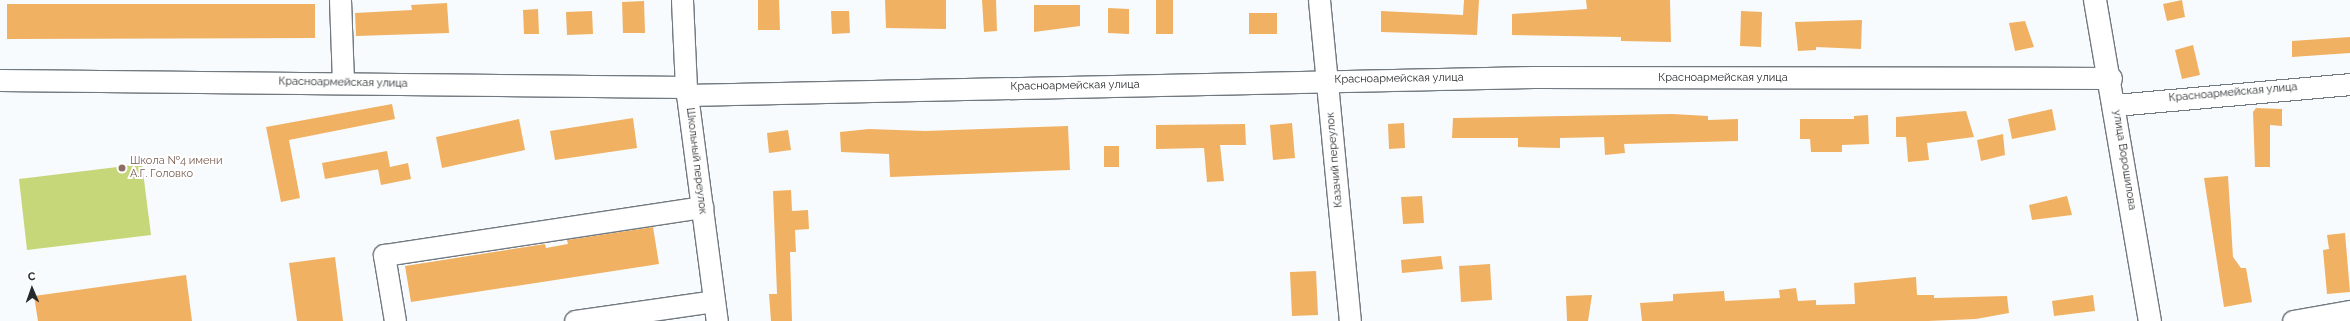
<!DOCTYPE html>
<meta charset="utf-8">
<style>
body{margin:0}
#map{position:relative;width:2350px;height:321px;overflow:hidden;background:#f8fbfe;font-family:Raleway,sans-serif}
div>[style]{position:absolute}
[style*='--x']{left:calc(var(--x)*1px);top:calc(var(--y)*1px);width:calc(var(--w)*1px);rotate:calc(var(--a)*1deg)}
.green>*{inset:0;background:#c5d778}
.building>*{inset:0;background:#f0b162}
.roads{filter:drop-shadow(1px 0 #717980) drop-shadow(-1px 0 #717980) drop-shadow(0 1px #717980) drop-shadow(0 -1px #717980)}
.minor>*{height:21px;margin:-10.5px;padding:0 10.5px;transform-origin:10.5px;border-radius:10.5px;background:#fff}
.major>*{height:22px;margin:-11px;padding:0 11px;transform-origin:11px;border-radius:11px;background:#fff}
.dots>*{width:11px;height:11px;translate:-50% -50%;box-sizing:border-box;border:2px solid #fff;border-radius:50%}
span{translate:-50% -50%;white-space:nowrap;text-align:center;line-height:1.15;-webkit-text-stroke:4px #fff;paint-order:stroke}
.street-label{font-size:11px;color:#272a2d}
.education-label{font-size:11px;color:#785e54}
.left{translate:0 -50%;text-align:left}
.north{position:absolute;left:12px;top:269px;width:40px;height:40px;-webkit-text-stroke:3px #fff;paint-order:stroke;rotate:358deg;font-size:11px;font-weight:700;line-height:16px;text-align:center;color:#272a2d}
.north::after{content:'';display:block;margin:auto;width:14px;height:18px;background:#272a2d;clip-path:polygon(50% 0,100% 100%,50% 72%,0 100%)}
</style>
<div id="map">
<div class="green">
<div style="clip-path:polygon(142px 164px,151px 235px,27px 250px,19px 179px)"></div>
</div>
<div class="building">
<div style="clip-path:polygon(758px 0,779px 0,780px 30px,758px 30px)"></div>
<div style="clip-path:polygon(885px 0,946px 0,946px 29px,886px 28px)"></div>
<div style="clip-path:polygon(982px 0,996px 0,997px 31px,984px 32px)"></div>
<div style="clip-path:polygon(1156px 0,1173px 0,1173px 34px,1156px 34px)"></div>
<div style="clip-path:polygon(1464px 0,1479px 0,1477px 35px,1381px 32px,1381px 11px,1463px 15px)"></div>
<div style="clip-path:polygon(1586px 0,1670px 0,1671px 42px,1621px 41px,1621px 37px,1512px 35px,1512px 14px,1587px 9px)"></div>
<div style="clip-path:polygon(2182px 0,2185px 17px,2167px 21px,2163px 4px)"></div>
<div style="clip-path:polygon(644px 1px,645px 33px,623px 33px,622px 2px)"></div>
<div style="clip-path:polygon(447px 3px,449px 33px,356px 36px,355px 13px,412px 10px,411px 5px)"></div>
<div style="clip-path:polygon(7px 4px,315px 4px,315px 38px,7px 39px)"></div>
<div style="clip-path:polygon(1034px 5px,1080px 5px,1080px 26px,1034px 32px)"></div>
<div style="clip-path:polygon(1108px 8px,1129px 9px,1129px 34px,1108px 33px)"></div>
<div style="clip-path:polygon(538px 9px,539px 34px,524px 34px,523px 10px)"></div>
<div style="clip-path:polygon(592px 11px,593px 34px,567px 35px,566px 12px)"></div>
<div style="clip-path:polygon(831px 11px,849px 11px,850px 33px,832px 34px)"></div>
<div style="clip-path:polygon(1741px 11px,1762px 12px,1761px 47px,1740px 46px)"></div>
<div style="clip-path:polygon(1249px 13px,1277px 13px,1277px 34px,1249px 34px)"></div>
<div style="clip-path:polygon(1862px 20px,1861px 49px,1816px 47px,1816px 50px,1798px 51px,1795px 22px)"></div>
<div style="clip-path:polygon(2025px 21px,2034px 47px,2015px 51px,2009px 23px)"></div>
<div style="clip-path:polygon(2350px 37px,2350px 53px,2292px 57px,2292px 41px)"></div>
<div style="clip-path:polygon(2193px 45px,2200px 75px,2182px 79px,2175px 50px)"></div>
<div style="clip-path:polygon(392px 104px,395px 119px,289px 140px,300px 198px,281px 202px,266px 127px)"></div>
<div style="clip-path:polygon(2256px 108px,2282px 109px,2282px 126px,2270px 125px,2270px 167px,2255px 167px,2253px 112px)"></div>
<div style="clip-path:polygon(2052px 109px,2056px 130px,2012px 139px,2008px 119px)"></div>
<div style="clip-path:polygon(1966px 111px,1974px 137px,1927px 143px,1929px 160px,1908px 162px,1906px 137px,1896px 137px,1896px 117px)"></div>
<div style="clip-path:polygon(1672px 114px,1708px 116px,1708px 120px,1738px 119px,1738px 141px,1624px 144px,1625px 153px,1605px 155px,1604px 137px,1560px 138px,1560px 148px,1518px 147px,1518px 138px,1452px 138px,1453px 118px)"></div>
<div style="clip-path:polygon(1868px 115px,1869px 144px,1842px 145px,1842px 152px,1811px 152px,1810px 139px,1800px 139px,1800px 119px,1854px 119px,1854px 116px)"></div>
<div style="clip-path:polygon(633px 118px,637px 148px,555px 160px,550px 131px)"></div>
<div style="clip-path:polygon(519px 119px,525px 150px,442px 168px,436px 137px)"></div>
<div style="clip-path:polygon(1292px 123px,1295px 158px,1273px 160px,1270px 125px)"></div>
<div style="clip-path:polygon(1404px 123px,1405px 148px,1389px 149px,1388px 124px)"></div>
<div style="clip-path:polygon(1245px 124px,1246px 145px,1220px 145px,1224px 181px,1207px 182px,1204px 148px,1156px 149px,1156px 125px)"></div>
<div style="clip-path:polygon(1068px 126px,1070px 170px,890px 177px,889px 154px,841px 152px,840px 132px,869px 129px,925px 131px)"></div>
<div style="clip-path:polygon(788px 130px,791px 150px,769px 153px,767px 133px)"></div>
<div style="clip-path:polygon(2003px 134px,2005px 155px,1981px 161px,1977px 140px)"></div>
<div style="clip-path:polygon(1104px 146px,1119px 146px,1119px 167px,1104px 167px)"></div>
<div style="clip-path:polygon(387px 151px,390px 167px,408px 163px,411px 179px,381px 185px,378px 169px,385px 168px,325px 179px,322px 163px)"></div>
<div style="clip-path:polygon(2228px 176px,2233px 257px,2241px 268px,2246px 268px,2252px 302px,2224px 307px,2204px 178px)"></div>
<div style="clip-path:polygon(791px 190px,792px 211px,808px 210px,809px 229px,795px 230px,796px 252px,790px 252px,792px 321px,771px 321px,769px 294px,777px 294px,773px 191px)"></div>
<div style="clip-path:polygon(1422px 196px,1424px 223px,1403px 224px,1401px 197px)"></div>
<div style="clip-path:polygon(2067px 196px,2072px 215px,2032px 220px,2029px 205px)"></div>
<div style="clip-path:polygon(653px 227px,659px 264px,411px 302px,405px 266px,545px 244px,546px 248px,568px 244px,567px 240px)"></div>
<div style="clip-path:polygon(2345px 233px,2350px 292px,2327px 294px,2323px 250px,2329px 249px,2327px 235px)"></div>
<div style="clip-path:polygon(1441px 256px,1443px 269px,1402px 273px,1401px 260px)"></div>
<div style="clip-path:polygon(335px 257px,343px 321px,297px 321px,289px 263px)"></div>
<div style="clip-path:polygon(1490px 264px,1492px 300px,1461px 302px,1459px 266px)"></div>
<div style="clip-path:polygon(1316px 271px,1318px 315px,1292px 316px,1290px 272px)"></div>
<div style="clip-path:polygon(186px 275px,192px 321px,38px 321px,34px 296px)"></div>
<div style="clip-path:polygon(1916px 277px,1917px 295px,1934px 295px,1934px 298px,2007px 296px,2009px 313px,1976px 319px,1928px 321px,1642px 321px,1640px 303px,1673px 301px,1673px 294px,1724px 291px,1725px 301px,1780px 298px,1779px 290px,1796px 288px,1798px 301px,1816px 300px,1816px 305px,1855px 304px,1854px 283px)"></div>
<div style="clip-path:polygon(1592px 295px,1588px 321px,1567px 321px,1566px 296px)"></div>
<div style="clip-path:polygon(2093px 295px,2095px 311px,2054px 316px,2052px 301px)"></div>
</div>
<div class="roads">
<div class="minor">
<div style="--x:340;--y:0;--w:83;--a:87.9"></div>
<div style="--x:682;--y:0;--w:87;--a:87.4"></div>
<div style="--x:686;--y:87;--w:236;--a:82.5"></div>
<div style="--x:1319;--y:0;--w:322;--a:84.5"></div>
<div style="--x:0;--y:80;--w:686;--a:0.58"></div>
<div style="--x:687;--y:95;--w:847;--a:-1.22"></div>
<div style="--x:1534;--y:77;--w:577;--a:0.1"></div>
<div style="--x:2115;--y:105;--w:236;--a:-5.1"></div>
<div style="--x:395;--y:321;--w:67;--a:-99.5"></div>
<div style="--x:384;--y:255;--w:322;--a:-8.6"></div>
<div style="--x:575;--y:321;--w:140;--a:-8.2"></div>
<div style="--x:2293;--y:321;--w:58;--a:-10"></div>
</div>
<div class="major">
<div style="--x:2095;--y:0;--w:326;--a:80.3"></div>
</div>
</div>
<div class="dots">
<div style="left:122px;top:168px;background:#8d6e63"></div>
</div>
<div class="street-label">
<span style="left:1723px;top:78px">Красноармейская улица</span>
<span style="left:1399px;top:79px;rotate:-1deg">Красноармейская улица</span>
<span style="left:343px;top:83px;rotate:1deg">Красноармейская улица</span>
<span style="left:1075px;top:86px;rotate:-1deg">Красноармейская улица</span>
<span style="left:2233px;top:93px;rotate:-5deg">Красноармейская улица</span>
<span style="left:1335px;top:160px;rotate:-95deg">Казачий переулок</span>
<span style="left:2124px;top:160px;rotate:81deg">улица Ворошилова</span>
<span style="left:696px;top:161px;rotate:83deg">Школьный переулок</span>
</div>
<div class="education-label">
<span class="left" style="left:130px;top:168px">Школа №4 имени<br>А.Г. Головко</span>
</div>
<div class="north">С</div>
</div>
